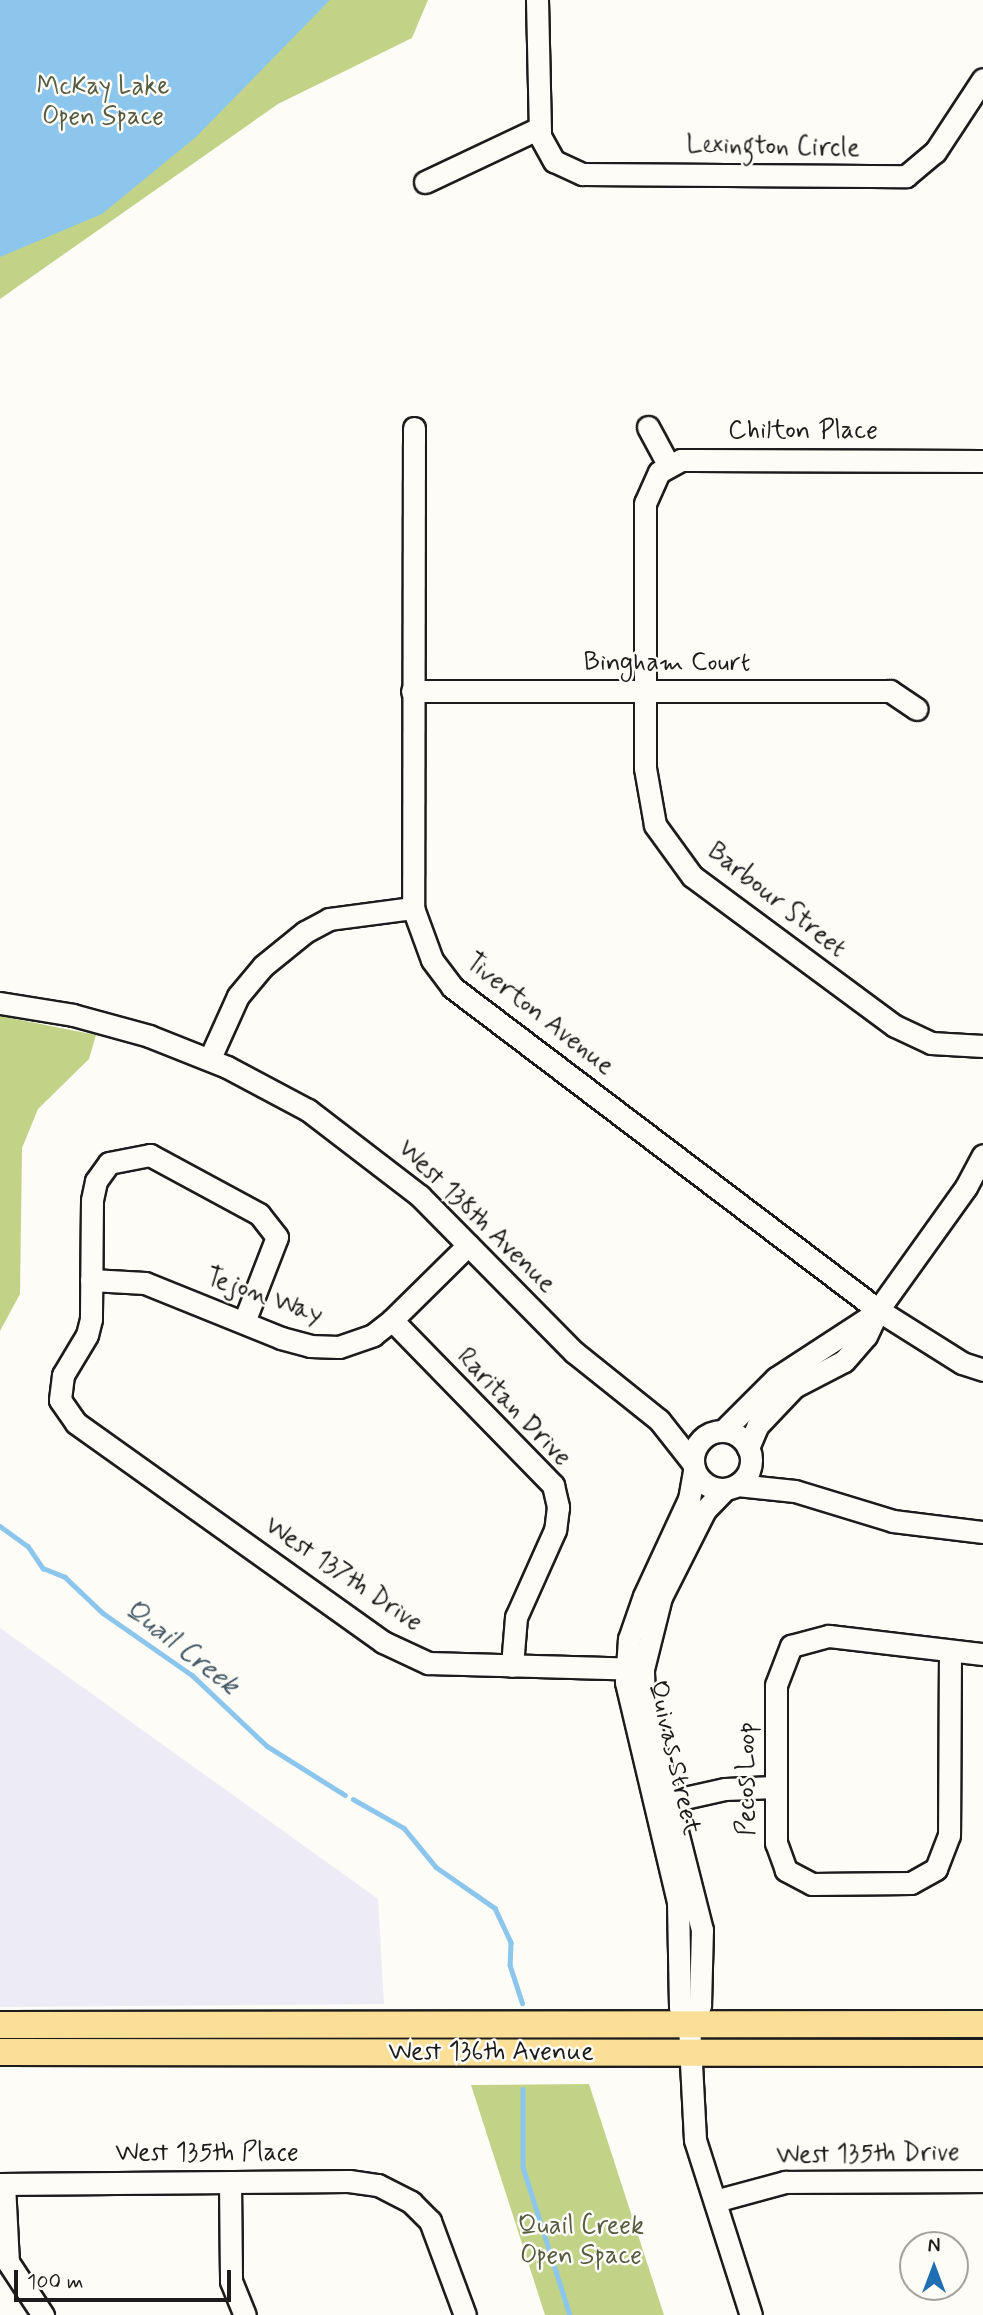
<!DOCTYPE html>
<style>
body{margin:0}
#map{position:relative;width:983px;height:2315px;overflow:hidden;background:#fdfcf7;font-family:Mynerve,sans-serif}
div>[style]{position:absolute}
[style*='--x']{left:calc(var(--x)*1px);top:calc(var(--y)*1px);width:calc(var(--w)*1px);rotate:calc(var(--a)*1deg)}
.built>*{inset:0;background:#ecebf6}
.green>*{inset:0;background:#c2d388}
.water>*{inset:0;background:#8dc6ec}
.stream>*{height:4.5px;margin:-2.25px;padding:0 2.25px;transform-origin:2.25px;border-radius:2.25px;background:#8dc6ec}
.roads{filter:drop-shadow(2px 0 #1c1c1c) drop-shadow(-2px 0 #1c1c1c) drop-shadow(0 2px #1c1c1c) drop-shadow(0 -2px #1c1c1c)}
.minor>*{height:21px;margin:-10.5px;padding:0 10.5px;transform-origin:10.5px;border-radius:10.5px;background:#fdfcf7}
.minor>.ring{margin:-10.5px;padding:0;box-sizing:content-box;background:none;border:21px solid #fdfcf7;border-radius:50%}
.major>*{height:26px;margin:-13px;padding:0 13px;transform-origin:13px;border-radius:13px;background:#fbdf96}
span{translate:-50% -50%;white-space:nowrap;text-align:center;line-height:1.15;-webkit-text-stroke:5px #fdfcf7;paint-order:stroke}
.park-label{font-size:26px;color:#565c42}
.street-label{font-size:26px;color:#1c1c1c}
.water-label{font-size:28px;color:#445865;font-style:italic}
.north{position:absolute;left:899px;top:2231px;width:70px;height:70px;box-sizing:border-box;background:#fdfcf7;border:2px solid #a3a29f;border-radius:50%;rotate:0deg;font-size:19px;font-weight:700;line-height:28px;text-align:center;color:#1c1c1c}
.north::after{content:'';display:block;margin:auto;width:24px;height:32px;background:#1f6fb2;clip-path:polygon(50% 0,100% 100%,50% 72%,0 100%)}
.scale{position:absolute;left:14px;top:2270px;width:217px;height:32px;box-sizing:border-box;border:4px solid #1c1c1c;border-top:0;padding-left:9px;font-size:21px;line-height:24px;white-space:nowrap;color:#1c1c1c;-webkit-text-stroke:5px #fdfcf7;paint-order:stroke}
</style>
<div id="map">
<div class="built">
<div style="clip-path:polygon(0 1628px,378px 1899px,384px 2004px,0 2007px)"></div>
</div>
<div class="green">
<div style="clip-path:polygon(0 0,428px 0,412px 38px,278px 104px,0 299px)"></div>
<div style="clip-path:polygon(0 1016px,96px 1035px,89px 1059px,38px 1109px,22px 1148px,20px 1294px,0 1331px)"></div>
<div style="clip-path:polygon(589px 2084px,664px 2315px,545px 2315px,471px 2085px)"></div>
</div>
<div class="water">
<div style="clip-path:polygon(0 0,330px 0,196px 137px,102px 214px,0 257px)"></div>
</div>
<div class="stream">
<div style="--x:0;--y:1526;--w:34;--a:36"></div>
<div style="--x:28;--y:1546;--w:27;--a:56"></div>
<div style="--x:43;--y:1568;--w:24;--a:22"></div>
<div style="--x:65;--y:1577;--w:52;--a:43.5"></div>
<div style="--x:103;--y:1613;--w:108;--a:34.9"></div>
<div style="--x:192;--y:1675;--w:103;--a:43.4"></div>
<div style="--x:267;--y:1746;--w:92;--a:32.1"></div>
<div style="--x:353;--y:1799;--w:59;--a:29.6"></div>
<div style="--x:404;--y:1828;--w:50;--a:50.6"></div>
<div style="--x:436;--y:1867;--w:72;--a:34.8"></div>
<div style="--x:495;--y:1908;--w:38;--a:65"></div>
<div style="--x:511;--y:1942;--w:23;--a:92"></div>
<div style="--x:510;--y:1965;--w:40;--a:72"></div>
<div style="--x:523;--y:2089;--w:78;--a:90"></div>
<div style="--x:523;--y:2167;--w:155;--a:72.4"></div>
</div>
<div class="roads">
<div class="minor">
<div style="--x:537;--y:0;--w:136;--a:88.7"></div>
<div style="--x:540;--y:136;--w:29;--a:61"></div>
<div style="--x:554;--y:161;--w:31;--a:25"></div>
<div style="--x:582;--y:174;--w:324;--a:0.4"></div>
<div style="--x:906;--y:176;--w:38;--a:-40"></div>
<div style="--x:935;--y:152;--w:87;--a:-56.7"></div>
<div style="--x:425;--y:182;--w:126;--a:-25.3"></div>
<div style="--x:648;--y:427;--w:44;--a:61.7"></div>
<div style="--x:414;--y:428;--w:480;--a:90.1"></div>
<div style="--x:413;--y:908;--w:55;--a:69.9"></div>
<div style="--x:432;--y:960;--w:34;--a:53"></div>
<div style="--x:452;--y:987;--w:535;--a:37.17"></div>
<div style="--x:878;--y:1310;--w:99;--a:32.2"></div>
<div style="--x:962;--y:1363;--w:22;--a:18"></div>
<div style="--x:983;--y:461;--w:290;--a:-179.8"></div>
<div style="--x:693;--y:460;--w:12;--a:180"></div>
<div style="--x:681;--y:460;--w:25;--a:151"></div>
<div style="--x:659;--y:472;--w:34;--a:114"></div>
<div style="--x:645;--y:503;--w:265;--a:90"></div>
<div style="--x:645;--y:768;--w:58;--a:80"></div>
<div style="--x:655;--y:825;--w:63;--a:54"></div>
<div style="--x:692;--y:876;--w:252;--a:36.5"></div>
<div style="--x:895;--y:1026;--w:40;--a:25"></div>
<div style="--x:931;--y:1043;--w:52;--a:3.3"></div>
<div style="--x:412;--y:691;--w:478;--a:0"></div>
<div style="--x:890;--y:691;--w:32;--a:34"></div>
<div style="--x:0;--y:1003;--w:74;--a:9.3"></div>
<div style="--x:73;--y:1015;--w:79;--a:15.4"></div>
<div style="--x:149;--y:1036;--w:84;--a:21.7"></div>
<div style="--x:227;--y:1067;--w:92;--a:28"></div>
<div style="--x:308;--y:1110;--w:141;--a:37.5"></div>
<div style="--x:420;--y:1196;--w:219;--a:45.4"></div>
<div style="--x:574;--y:1352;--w:109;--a:38.7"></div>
<div style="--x:659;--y:1420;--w:55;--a:51.7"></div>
<div style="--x:210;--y:1058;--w:68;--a:-65.7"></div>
<div style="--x:238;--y:996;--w:39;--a:-50"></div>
<div style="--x:263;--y:966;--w:54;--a:-39"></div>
<div style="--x:305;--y:932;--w:27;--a:-28"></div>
<div style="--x:329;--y:919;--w:85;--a:-7.5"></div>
<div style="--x:91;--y:1280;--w:54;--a:3.2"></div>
<div style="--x:145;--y:1283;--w:147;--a:22"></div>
<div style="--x:281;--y:1338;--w:30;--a:15"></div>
<div style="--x:310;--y:1346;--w:29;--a:2"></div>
<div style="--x:339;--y:1347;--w:36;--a:-19"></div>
<div style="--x:373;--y:1335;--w:24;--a:-38"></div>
<div style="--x:392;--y:1320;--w:107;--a:-44.6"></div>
<div style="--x:392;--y:1320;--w:231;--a:45.7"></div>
<div style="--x:553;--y:1485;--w:23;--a:77"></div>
<div style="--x:558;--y:1507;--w:23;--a:97"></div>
<div style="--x:555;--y:1530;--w:95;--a:114.1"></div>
<div style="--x:516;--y:1617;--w:49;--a:94.7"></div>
<div style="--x:244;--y:1322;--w:91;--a:-68.8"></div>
<div style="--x:277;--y:1237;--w:29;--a:-128"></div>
<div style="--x:259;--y:1214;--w:124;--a:-151.6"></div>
<div style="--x:150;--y:1155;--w:42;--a:169"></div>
<div style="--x:109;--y:1163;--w:22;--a:126"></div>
<div style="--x:96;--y:1181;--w:19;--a:102"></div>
<div style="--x:92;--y:1200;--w:119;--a:90.5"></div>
<div style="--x:91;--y:1319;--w:16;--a:104"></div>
<div style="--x:87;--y:1335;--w:47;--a:121"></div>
<div style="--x:63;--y:1375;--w:25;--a:97"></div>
<div style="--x:60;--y:1400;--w:28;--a:55"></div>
<div style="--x:76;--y:1423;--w:377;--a:35.5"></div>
<div style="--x:383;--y:1642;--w:50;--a:25"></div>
<div style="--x:428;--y:1663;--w:215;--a:1.6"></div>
<div style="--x:723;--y:1431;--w:75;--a:-45"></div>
<div style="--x:776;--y:1378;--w:113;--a:-33.1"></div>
<div class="ring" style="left:693px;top:1431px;width:37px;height:37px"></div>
<div style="--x:748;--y:1448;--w:25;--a:-67"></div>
<div style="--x:758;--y:1425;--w:52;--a:-46.5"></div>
<div style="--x:794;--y:1387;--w:56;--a:-27.5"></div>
<div style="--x:844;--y:1361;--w:33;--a:-49"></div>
<div style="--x:866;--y:1336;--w:29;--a:-65"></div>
<div style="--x:878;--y:1310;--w:151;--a:-54.4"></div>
<div style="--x:966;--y:1187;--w:36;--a:-62"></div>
<div style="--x:694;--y:1471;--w:28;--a:100"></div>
<div style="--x:689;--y:1499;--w:107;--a:114.9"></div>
<div style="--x:644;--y:1596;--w:46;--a:109.2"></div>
<div style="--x:629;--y:1639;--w:43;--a:94"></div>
<div style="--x:626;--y:1682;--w:226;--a:76.7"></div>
<div style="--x:678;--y:1902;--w:105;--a:88.9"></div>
<div style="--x:680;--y:2007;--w:20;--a:63"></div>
<div style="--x:689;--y:2025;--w:115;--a:87"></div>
<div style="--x:695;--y:2140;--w:184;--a:72.3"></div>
<div style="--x:737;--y:1485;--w:58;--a:5.9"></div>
<div style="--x:795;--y:1491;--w:102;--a:17"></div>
<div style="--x:893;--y:1521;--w:91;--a:7"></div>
<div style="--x:950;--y:1651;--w:184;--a:90.3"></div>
<div style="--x:949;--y:1835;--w:36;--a:111"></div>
<div style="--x:936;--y:1869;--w:29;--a:151"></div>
<div style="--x:911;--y:1883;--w:99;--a:179.4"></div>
<div style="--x:812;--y:1884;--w:30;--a:-152"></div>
<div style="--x:786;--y:1870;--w:29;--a:-110"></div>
<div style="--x:776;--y:1843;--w:158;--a:-90"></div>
<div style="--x:776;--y:1685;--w:42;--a:-69"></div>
<div style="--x:791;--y:1646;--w:39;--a:-15"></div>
<div style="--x:829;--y:1636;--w:155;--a:6.7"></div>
<div style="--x:671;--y:1801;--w:55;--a:-12.5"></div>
<div style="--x:725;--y:1789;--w:50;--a:-2.3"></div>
<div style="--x:689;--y:2025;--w:23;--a:-61"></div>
<div style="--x:700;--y:2005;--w:75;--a:-88.5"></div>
<div style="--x:702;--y:1930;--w:237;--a:-104.2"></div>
<div style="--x:644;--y:1700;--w:31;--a:-92"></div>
<div style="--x:643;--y:1669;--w:74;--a:-76"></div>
<div style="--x:661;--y:1597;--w:97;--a:-63.2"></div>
<div style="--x:705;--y:1510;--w:29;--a:-46"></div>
<div style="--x:230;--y:2182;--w:99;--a:89.4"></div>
<div style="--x:231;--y:2281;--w:37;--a:68"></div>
<div style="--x:0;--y:2184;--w:349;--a:-0.5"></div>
<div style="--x:349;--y:2181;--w:29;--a:8"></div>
<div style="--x:378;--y:2185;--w:37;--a:27"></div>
<div style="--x:411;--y:2202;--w:27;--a:45"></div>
<div style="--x:430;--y:2221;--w:100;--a:69.6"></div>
<div style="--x:4;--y:2184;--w:78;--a:87.1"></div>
<div style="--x:8;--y:2262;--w:64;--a:56.6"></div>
<div style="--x:715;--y:2201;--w:73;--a:-15.2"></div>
<div style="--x:785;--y:2182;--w:198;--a:-0.3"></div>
</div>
<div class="major">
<div style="--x:0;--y:2025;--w:983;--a:-0.06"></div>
<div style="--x:0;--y:2052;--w:983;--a:0.06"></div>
</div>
</div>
<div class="park-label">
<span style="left:103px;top:103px">McKay Lake<br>Open Space</span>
<span style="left:581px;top:2242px">Quail Creek<br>Open Space</span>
</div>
<div class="street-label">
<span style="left:773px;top:148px;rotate:1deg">Lexington Circle</span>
<span style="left:803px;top:432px">Chilton Place</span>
<span style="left:667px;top:664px">Bingham Court</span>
<span style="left:776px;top:901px;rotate:38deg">Barbour Street</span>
<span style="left:539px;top:1015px;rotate:38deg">Tiverton Avenue</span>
<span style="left:476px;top:1217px;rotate:44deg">West 138th Avenue</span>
<span style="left:264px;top:1297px;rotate:19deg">Tejon Way</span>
<span style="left:513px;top:1408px;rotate:46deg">Raritan Drive</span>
<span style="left:343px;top:1575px;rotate:34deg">West 137th Drive</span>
<span style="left:673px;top:1758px;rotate:77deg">Quivas Street</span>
<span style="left:748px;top:1779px;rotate:-90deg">Pecos Loop</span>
<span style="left:491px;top:2053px">West 136th Avenue</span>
<span style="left:207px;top:2154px">West 135th Place</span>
<span style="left:868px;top:2155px;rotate:-1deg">West 135th Drive</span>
</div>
<div class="water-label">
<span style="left:181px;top:1648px;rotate:38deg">Quail Creek</span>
</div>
<div class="north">N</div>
<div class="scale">100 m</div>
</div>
